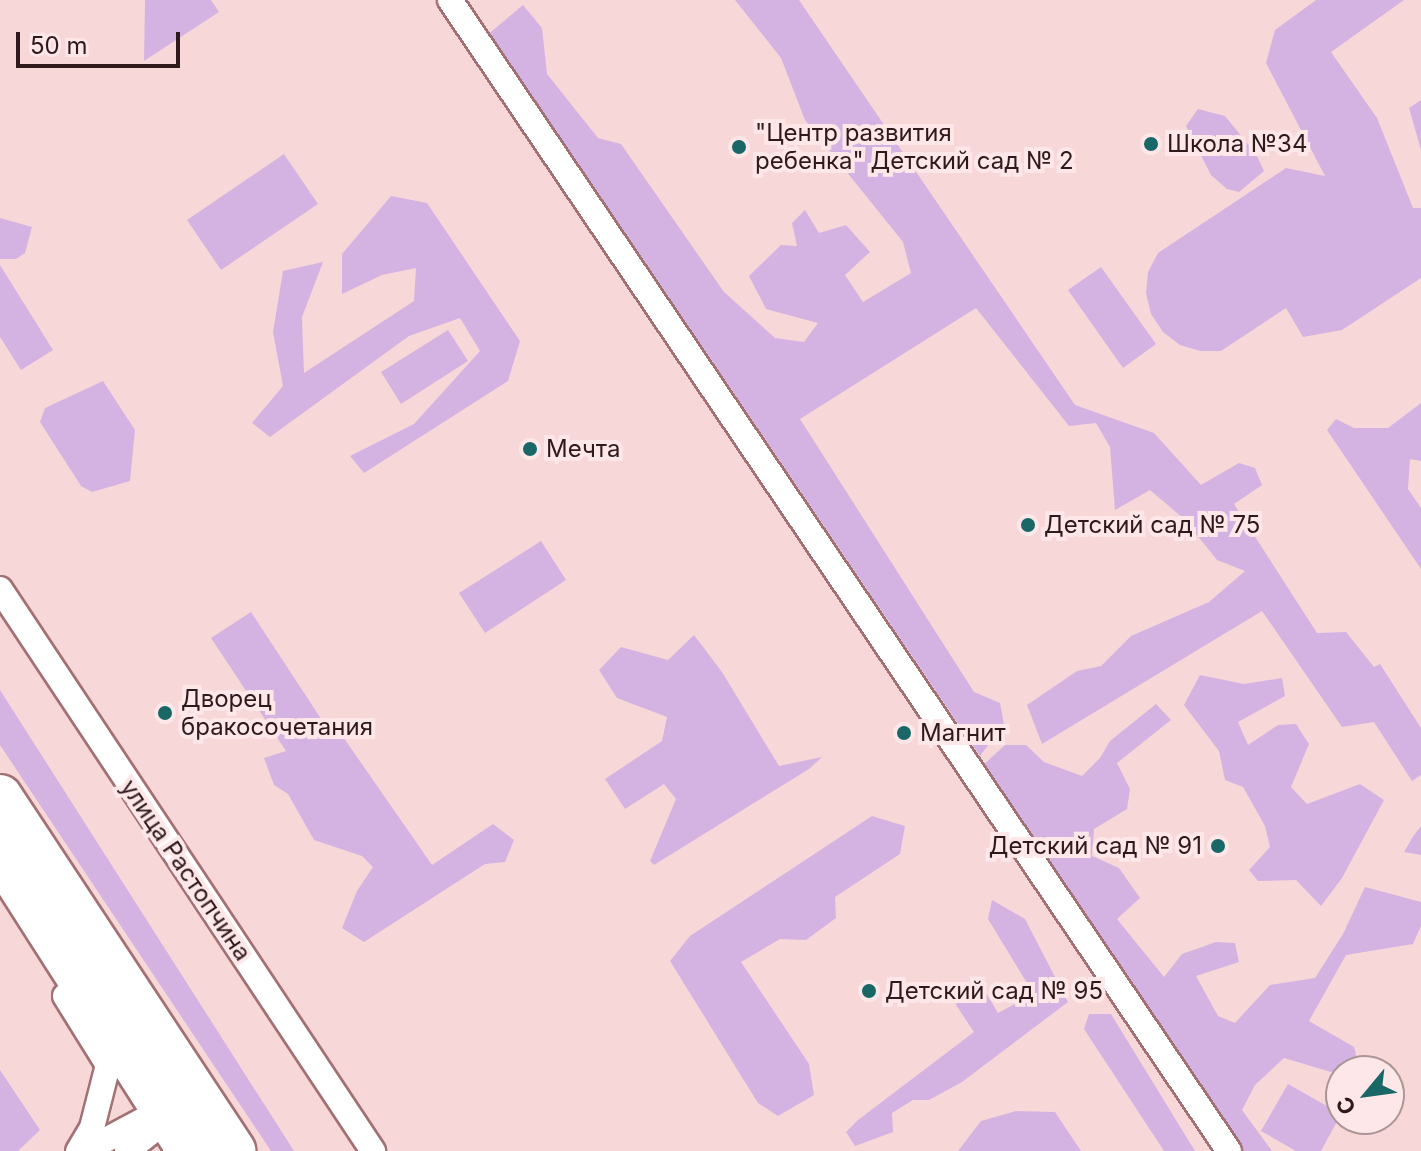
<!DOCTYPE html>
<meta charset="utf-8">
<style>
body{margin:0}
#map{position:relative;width:1421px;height:1151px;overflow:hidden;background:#f8d7d8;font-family:Inter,sans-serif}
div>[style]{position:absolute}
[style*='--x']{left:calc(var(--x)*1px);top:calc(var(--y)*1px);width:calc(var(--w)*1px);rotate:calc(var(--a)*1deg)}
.green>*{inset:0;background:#d4b3e3}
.roads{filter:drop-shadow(2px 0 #a27174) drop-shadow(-2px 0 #a27174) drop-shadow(0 2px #a27174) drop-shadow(0 -2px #a27174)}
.street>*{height:24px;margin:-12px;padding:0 12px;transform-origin:12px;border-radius:12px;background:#fff}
.highway>*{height:44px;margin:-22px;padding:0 22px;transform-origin:22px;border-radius:22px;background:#fff}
.dots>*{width:22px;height:22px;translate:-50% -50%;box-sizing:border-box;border:4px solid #fee7e8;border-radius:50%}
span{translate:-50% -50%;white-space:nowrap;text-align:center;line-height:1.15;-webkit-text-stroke:8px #fee7e8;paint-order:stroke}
.poi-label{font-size:24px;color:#2e1a1c}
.left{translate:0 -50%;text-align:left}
.right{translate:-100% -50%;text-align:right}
.street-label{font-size:24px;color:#2e1a1c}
.north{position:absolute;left:1325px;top:1055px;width:80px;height:80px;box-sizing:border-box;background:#fee7e8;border:2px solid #ab9596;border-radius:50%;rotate:241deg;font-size:22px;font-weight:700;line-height:32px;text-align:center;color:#2e1a1c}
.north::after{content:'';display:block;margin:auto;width:28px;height:36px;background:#196767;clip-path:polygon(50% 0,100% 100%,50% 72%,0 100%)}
.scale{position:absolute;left:16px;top:32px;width:164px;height:36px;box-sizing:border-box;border:4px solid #2e1a1c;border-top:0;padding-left:10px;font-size:24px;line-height:28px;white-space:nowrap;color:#2e1a1c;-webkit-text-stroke:6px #fee7e8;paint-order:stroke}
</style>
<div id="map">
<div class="green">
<div style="clip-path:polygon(145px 0,211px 0,219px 12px,144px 61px)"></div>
<div style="clip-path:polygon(735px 0,799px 0,1075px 405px,1154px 433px,1201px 485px,1239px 463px,1255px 468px,1262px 485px,1234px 504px,1317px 633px,1346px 632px,1374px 667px,1380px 664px,1421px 728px,1421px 775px,1412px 781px,1374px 722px,1342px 727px,1262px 611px,1042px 744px,1027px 705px,1077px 671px,1101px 666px,1131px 636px,1209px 602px,1245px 571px,1217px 560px,1184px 519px,1150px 490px,1115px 510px,1110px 447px,1096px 423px,1069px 426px,976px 308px,800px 419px,974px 692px,1000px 703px,1004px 724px,980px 756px,527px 88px,486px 36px,523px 5px,542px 28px,547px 74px,598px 138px,621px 144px,724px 292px,775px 338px,804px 342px,818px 323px,766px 309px,749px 276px,781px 245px,797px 246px,792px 223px,805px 210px,819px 233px,846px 225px,870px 252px,845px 275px,863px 302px,911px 273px,903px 242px,805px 120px,781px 58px)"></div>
<div style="clip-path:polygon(1316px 0,1404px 0,1331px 52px,1377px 118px,1413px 208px,1421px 208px,1421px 278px,1342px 330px,1303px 337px,1286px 308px,1221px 351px,1200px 351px,1180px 345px,1163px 332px,1151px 314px,1146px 293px,1148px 272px,1158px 253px,1286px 168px,1325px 176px,1266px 63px,1275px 30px)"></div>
<div style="clip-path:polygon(1421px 100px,1421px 150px,1409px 108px)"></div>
<div style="clip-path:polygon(1198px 109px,1225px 116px,1256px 154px,1264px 171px,1239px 192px,1227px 189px,1211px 175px,1186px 126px)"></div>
<div style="clip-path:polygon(284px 154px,318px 204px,221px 270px,187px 220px)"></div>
<div style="clip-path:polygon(391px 196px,427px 203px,520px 341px,508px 381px,364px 473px,350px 456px,414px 424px,480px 351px,460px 318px,409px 336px,270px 437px,252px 423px,283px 386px,273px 332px,283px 271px,323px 262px,302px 317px,304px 373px,414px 301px,416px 268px,382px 275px,342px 294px,342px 254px)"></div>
<div style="clip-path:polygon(0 218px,32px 227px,25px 253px,16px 259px,0 259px)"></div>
<div style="clip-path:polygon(0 265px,53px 350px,21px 370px,0 337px)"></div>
<div style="clip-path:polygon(1101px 267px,1156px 344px,1123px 368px,1068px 290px)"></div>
<div style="clip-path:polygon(448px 330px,468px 361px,401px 404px,381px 372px)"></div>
<div style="clip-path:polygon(103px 381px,135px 430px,130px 481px,92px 492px,81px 486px,40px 422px,45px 408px)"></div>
<div style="clip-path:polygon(1421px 403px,1421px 461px,1410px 459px,1408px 489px,1421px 508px,1421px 569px,1327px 430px,1336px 419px,1354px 428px,1388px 428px)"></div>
<div style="clip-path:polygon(541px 541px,566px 580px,485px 633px,459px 593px)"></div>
<div style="clip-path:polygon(251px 612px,331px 734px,339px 731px,432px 865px,493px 824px,514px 840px,505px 862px,485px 864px,364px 942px,342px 928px,357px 891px,373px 867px,362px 856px,314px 840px,288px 794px,274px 785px,264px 758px,286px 751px,211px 638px)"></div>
<div style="clip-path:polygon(694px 635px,722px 672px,779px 766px,822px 757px,809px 769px,654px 865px,650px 861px,676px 799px,664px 784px,625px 809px,605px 779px,662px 741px,667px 717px,617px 698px,599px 670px,621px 647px,668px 660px)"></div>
<div style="clip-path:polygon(1200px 675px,1244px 684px,1282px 678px,1285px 696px,1238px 722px,1248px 745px,1278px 725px,1296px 724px,1309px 744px,1291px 787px,1307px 804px,1360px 784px,1384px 800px,1342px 878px,1321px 906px,1296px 880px,1258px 881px,1249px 870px,1270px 847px,1265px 826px,1243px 787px,1225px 780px,1219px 751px,1184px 705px)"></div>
<div style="clip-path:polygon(0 690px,294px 1151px,271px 1151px,0 745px)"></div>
<div style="clip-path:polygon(1156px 704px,1171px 720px,1117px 763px,1130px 789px,1127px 809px,1094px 829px,1092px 856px,1119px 868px,1140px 898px,1117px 919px,1164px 977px,1182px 954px,1216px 942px,1235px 943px,1239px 962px,1196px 976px,1218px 1016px,1235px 1023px,1270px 985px,1315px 978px,1343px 934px,1365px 887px,1421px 902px,1421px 926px,1413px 944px,1346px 955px,1309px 1021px,1354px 1047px,1359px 1066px,1341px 1071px,1341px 1075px,1284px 1058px,1255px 1085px,1242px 1110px,1272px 1151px,1242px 1151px,981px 767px,1005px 745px,1026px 745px,1044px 762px,1082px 776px,1100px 758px,1110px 741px)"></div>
<div style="clip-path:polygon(872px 816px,905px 826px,900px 854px,835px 897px,836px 918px,806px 940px,780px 939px,741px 962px,809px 1064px,814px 1095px,778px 1116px,758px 1103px,670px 961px,690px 936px)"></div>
<div style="clip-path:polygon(1421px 826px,1421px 855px,1404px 852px,1414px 835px)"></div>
<div style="clip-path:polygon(992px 900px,1025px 919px,1068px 1002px,962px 1082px,929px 1100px,913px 1100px,892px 1113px,893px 1132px,855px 1146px,846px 1132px,858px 1120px,974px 1032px,956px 1005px,963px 982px,986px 993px,998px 1013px,1024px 999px,1027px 983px,988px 919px)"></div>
<div style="clip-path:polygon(1089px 1014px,1111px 1014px,1195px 1151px,1164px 1151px,1084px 1029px)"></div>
<div style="clip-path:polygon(0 1070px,40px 1130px,18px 1151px,0 1151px)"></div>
<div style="clip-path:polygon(1288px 1084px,1341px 1114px,1321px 1151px,1296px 1151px,1261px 1131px)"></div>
<div style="clip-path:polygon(1016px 1111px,1055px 1112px,1081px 1151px,958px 1151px,981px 1121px)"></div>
</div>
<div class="roads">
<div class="street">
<div style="--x:450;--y:0;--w:1390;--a:55.91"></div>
<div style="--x:0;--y:589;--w:675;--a:56.43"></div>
<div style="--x:65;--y:996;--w:81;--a:58.1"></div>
<div style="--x:108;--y:1065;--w:65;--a:104.3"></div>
<div style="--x:92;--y:1128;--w:27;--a:121"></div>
<div style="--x:85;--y:1151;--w:72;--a:-28"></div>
<div style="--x:149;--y:1117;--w:17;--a:-10"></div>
<div style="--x:166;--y:1114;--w:11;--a:22"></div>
<div style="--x:127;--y:1151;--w:36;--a:-38"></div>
<div style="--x:155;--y:1129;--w:22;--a:-58"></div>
</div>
<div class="highway">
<div style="--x:0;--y:797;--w:424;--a:56.6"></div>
<div style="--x:0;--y:854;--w:353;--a:57.4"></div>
</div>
</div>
<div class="dots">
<div style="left:1151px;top:144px;background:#196767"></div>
<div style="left:739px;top:147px;background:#196767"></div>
<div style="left:530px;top:449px;background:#196767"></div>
<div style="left:1028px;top:525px;background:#196767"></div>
<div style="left:165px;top:713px;background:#196767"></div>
<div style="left:904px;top:733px;background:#196767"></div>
<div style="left:1218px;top:846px;background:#196767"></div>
<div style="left:869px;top:991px;background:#196767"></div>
</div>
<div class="poi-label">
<span class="left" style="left:755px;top:147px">"Центр развития<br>ребенка" Детский сад № 2</span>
<span class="left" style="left:1167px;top:144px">Школа №34</span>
<span class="left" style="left:546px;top:449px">Мечта</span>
<span class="left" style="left:1044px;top:525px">Детский сад № 75</span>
<span class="left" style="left:181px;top:713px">Дворец<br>бракосочетания</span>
<span class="left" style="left:920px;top:733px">Магнит</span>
<span class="right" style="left:1202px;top:846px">Детский сад № 91</span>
<span class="left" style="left:885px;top:991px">Детский сад № 95</span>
</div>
<div class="street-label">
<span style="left:186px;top:870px;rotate:56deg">улица Растопчина</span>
</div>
<div class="north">С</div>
<div class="scale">50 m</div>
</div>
